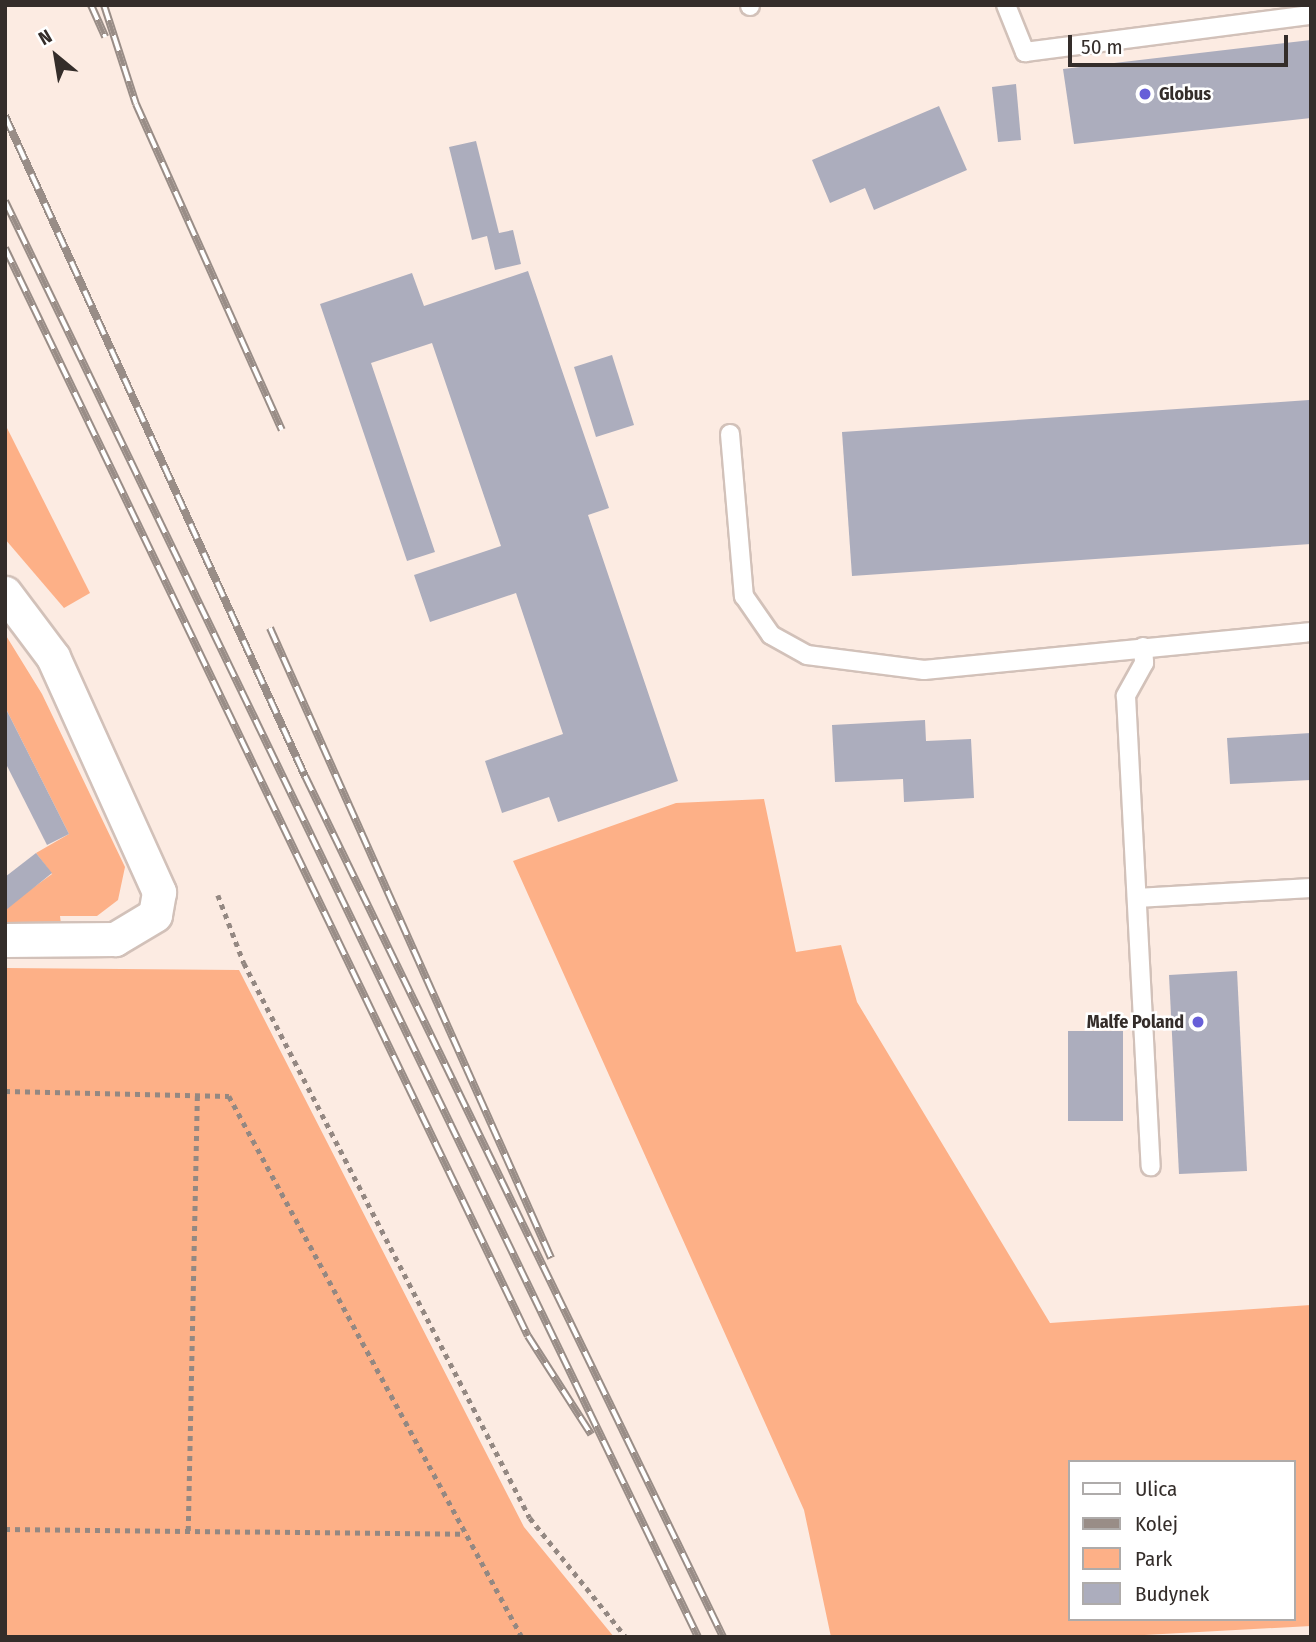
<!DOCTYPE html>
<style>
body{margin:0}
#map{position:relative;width:1316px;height:1642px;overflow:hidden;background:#fcebe2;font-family:"Fira Sans Condensed",sans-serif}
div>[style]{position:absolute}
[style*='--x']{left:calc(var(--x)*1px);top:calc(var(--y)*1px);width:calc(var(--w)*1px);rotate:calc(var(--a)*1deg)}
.green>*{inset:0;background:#fdb087}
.building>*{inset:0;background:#acadbd}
.path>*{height:4.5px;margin-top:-2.25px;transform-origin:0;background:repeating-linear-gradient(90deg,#948882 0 5px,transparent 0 10px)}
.roads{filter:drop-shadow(2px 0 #d2c1b9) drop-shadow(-2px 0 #d2c1b9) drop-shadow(0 2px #d2c1b9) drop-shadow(0 -2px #d2c1b9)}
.service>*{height:18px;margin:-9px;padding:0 9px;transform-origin:9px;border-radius:9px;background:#fff}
.minor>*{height:33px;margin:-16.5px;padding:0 16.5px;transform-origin:16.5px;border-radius:16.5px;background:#fff}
.rail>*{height:8px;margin-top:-4px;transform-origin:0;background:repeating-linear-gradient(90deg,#fff 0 16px,#998d87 0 32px);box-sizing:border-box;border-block:2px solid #998d87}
.dots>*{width:19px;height:19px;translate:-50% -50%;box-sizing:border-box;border:4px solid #fff;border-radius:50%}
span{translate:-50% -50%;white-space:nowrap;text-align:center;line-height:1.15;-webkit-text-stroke:5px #fff;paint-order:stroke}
.poi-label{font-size:18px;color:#342d2a;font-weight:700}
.left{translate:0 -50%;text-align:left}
.right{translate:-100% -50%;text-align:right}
.frame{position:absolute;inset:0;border:7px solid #342d2a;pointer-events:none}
.legend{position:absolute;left:1068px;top:1460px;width:228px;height:161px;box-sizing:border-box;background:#fff;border:2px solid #aeabaa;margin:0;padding:9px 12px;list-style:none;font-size:21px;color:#342d2a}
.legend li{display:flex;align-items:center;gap:14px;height:35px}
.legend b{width:35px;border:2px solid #aeabaa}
.north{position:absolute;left:21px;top:21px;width:70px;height:70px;-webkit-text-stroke:5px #fff;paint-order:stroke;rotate:330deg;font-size:19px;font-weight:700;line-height:28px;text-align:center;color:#342d2a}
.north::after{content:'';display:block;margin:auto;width:24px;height:32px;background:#342d2a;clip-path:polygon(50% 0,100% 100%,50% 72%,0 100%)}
.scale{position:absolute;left:1068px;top:35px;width:220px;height:32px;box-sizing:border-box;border:4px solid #342d2a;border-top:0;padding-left:9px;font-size:21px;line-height:24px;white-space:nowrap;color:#342d2a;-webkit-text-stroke:5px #fff;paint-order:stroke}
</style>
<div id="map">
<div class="green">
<div style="clip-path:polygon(5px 424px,90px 593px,64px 608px,5px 539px)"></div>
<div style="clip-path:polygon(5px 634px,42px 694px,125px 867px,118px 900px,97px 916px,60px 916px,61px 924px,5px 922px,5px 908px,52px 874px,36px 853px,69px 834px,5px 707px)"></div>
<div style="clip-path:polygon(evenodd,764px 799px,796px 952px,841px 945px,857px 1002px,1050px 1323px,1311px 1305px,1311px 1626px,1108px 1637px,831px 1637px,804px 1510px,513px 861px,676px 803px,764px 799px,1069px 1462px,1293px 1462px,1293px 1619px,1069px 1619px,1069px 1462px)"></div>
<div style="clip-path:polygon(5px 968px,239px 970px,524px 1527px,614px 1637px,5px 1637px)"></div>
</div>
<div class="building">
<div style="clip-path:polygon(1311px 40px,1311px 118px,1074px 144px,1063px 69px)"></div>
<div style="clip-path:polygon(1016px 84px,1021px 140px,998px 142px,992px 87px)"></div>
<div style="clip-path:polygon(939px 106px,967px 170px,874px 210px,865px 188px,830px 203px,812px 160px)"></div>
<div style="clip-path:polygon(476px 141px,499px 233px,513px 230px,521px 264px,495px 270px,487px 236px,472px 240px,449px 147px)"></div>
<div style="clip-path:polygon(528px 271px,609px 508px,588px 515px,678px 781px,558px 822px,549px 797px,502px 813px,485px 761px,563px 734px,516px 593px,430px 622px,414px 575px,501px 546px,432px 343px,371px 363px,435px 552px,407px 561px,320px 304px,412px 273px,424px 306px)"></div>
<div style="clip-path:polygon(612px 355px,634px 425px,596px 437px,574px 367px)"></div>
<div style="clip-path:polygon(1309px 400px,1311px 544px,852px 576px,842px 432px)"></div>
<div style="clip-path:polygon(5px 707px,69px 834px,47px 845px,5px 762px)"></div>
<div style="clip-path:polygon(925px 720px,926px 741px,971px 739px,974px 798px,904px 802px,903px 779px,835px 782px,832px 725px)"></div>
<div style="clip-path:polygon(1311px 733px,1311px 780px,1230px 784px,1227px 738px)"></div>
<div style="clip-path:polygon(36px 853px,52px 873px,6px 910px,5px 877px)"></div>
<div style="clip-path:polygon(1237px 971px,1247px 1171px,1179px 1174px,1169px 975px)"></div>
<div style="clip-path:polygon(1068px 1031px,1123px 1031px,1123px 1121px,1068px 1121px)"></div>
</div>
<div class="path">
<div style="--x:218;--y:895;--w:73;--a:69.1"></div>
<div style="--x:244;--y:963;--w:624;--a:62.74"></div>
<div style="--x:530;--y:1518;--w:153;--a:51.1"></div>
<div style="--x:5;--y:1091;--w:224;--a:1.3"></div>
<div style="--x:229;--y:1096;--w:615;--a:61.56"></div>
<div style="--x:5;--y:1529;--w:458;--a:0.6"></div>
<div style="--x:188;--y:1531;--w:440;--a:-88.8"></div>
</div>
<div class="roads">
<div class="service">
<div style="--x:750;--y:5;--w:1;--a:90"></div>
<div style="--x:1006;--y:5;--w:51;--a:68"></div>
<div style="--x:1025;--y:52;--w:288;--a:-7.4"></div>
<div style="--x:730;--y:434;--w:163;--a:85.1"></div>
<div style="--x:744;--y:596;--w:47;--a:55.3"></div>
<div style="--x:771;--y:635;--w:41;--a:29.1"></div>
<div style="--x:807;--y:655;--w:118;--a:7.3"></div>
<div style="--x:924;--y:670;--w:389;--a:-5.6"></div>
<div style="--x:1143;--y:647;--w:16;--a:86"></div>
<div style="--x:1144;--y:663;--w:38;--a:119"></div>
<div style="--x:1126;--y:696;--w:471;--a:87"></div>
<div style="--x:1137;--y:898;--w:174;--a:-3.3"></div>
</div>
<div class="minor">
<div style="--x:5;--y:593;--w:80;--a:53.1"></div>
<div style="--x:53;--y:657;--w:258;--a:65.7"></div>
<div style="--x:159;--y:892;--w:23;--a:100"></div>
<div style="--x:155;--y:915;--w:47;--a:149"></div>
<div style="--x:115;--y:939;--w:110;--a:179.5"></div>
</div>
</div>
<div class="rail">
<div style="--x:91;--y:5;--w:35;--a:66"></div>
<div style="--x:104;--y:5;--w:104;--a:72.1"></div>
<div style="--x:136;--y:104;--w:357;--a:65.9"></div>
<div style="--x:5;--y:116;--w:725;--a:65.56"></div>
<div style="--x:305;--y:776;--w:957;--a:64.1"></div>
<div style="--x:5;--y:201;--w:1594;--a:64.24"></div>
<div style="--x:5;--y:248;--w:1207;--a:64.33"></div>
<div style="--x:528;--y:1336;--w:117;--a:57.3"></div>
<div style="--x:270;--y:628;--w:690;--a:65.96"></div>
</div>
<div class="dots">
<div style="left:1145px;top:94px;background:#675fd8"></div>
<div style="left:1198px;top:1022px;background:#675fd8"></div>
</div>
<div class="poi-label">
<span class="left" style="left:1159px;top:94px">Globus</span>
<span class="right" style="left:1184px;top:1022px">Malfe Poland</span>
</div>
<div class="frame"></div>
<ul class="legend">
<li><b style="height:9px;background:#fff"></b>Ulica</li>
<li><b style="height:9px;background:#998d87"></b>Kolej</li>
<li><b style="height:19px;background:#fdb087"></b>Park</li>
<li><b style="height:19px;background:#acadbd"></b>Budynek</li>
</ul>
<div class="north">N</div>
<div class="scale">50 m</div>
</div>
